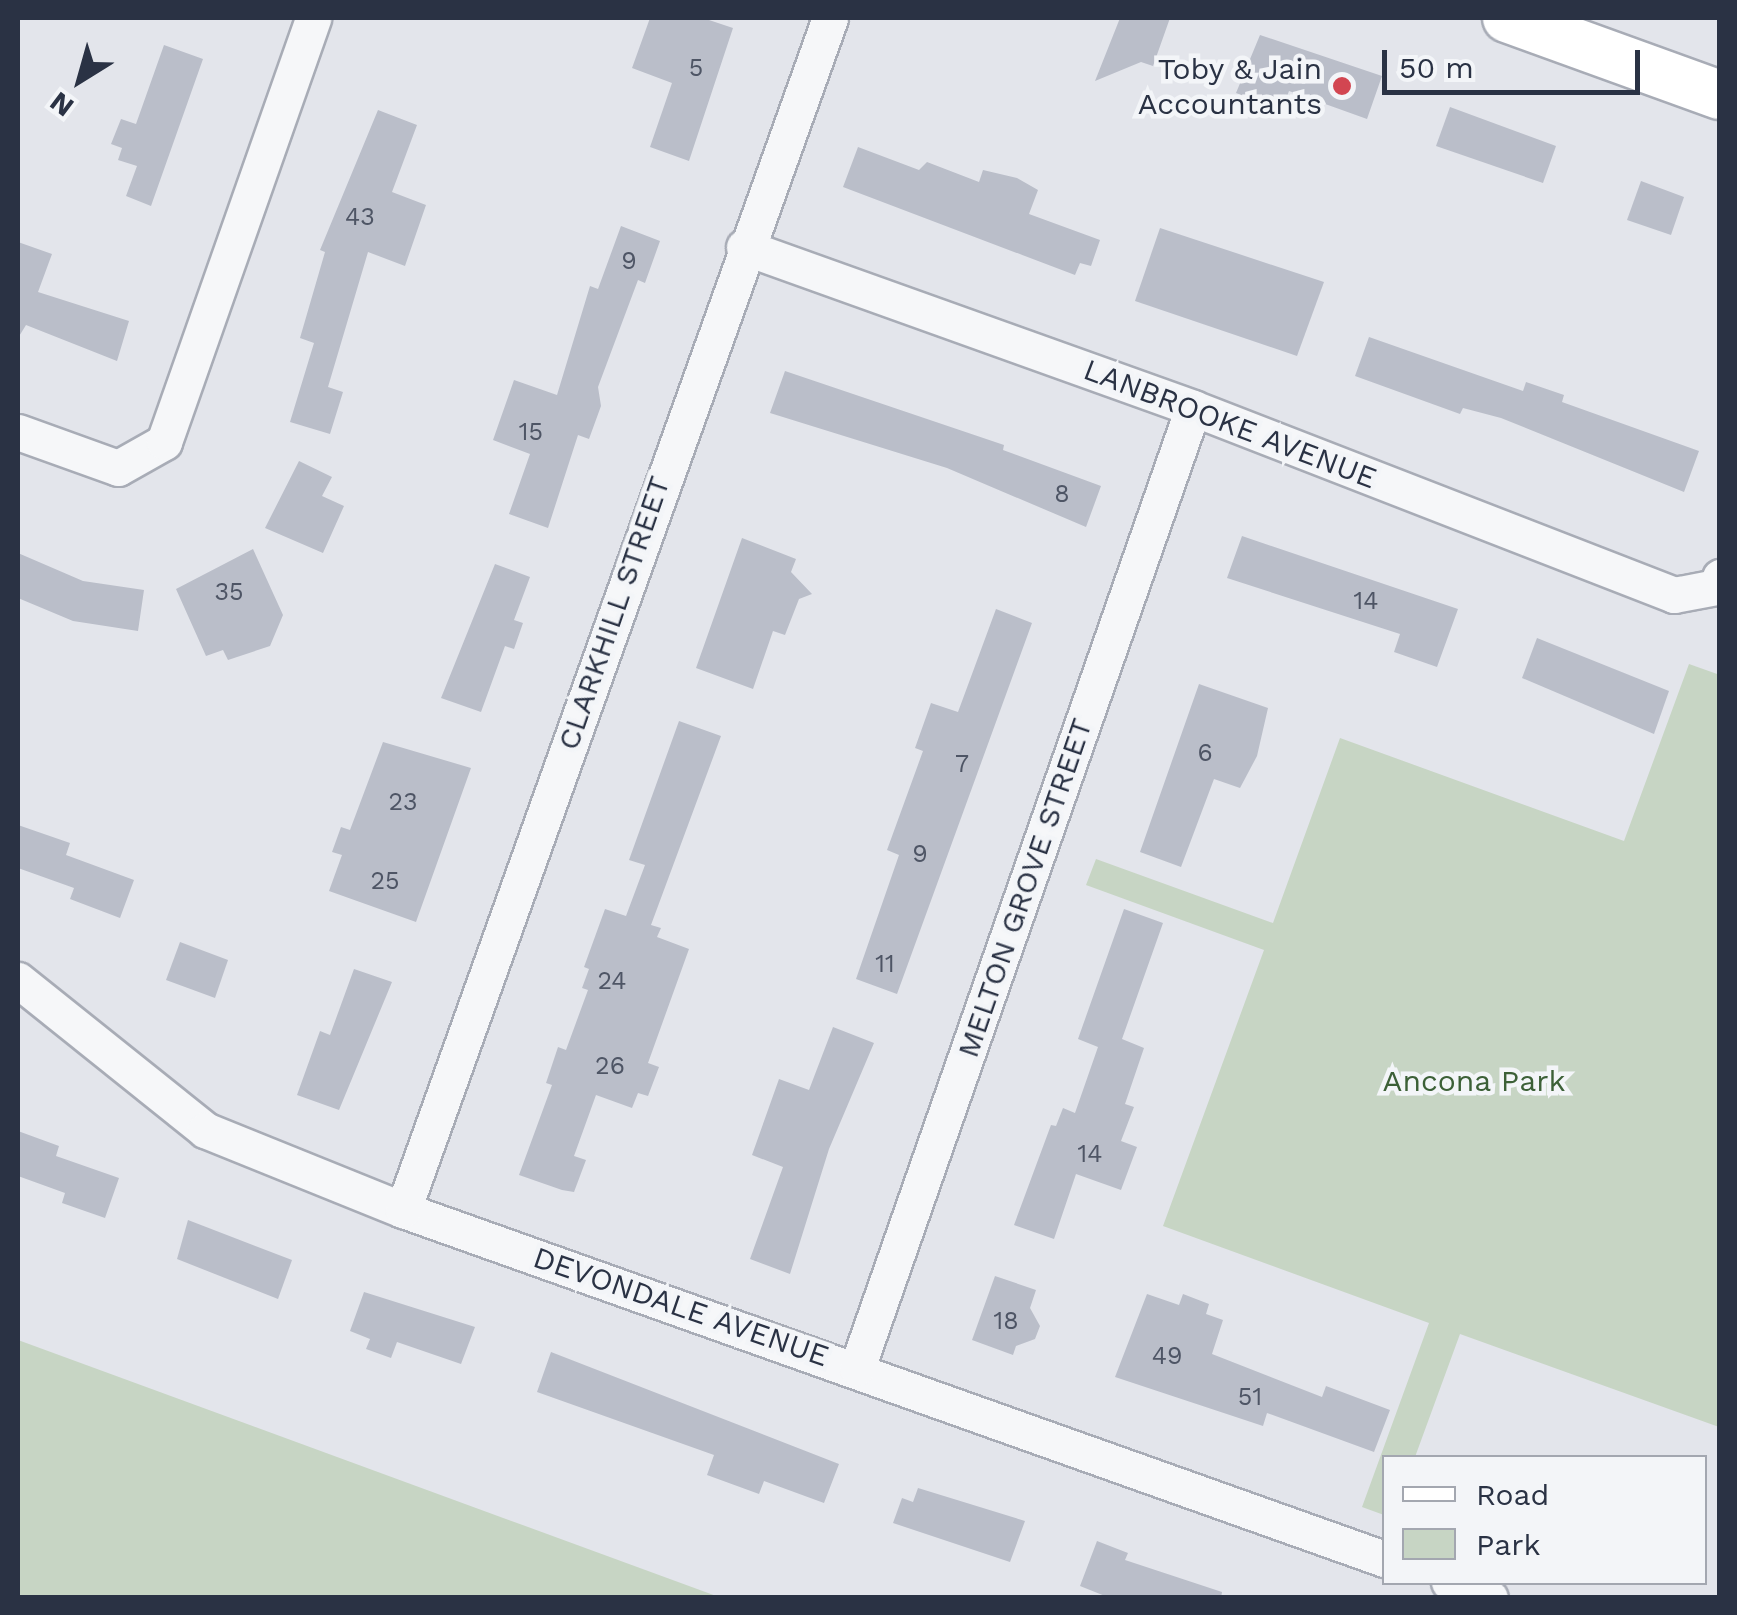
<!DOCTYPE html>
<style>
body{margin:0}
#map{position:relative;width:1737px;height:1615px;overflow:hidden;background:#e3e5eb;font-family:"Work Sans",sans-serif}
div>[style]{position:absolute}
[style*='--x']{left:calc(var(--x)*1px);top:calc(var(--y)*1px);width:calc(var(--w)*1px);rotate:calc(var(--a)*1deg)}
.green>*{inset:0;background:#c7d5c4}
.building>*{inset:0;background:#babec9}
.roads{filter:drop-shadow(2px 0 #a8acb6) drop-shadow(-2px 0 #a8acb6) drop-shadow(0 2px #a8acb6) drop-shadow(0 -2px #a8acb6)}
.street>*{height:35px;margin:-17.5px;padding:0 17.5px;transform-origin:17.5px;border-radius:17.5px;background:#f6f7f9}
.secondary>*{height:48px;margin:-24px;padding:0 24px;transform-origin:24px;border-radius:24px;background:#fff}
.dots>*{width:28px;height:28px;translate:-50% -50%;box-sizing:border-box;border:5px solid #f3f5f8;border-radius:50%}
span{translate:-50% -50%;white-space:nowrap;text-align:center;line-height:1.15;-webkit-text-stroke:9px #f3f5f8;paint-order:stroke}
.number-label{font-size:25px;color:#4e5565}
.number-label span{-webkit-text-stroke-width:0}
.poi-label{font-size:30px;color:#2a3244}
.right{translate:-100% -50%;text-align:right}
.street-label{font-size:30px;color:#2a3244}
.park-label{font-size:30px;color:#3c6037}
.frame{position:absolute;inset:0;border:20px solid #2a3244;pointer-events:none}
.legend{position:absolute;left:1382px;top:1455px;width:325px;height:130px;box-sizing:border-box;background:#f3f5f8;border:2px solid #a3a7b0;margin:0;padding:12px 18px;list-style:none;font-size:30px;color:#2a3244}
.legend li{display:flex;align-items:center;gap:20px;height:50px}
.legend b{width:50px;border:2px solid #a3a7b0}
.north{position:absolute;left:30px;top:30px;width:100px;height:100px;-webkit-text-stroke:8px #f3f5f8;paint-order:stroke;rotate:217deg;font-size:28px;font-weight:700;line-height:40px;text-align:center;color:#2a3244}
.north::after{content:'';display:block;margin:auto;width:35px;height:45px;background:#2a3244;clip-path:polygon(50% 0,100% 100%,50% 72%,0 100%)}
.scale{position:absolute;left:1382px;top:50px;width:258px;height:45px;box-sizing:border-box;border:5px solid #2a3244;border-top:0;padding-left:12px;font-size:30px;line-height:35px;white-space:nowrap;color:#2a3244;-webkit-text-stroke:8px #f3f5f8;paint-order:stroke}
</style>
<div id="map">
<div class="green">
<div style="clip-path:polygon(1689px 664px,1720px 675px,1719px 1427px,1460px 1334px,1415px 1457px,1384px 1458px,1384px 1515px,1362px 1507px,1429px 1323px,1163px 1226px,1264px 950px,1086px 885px,1096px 859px,1273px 923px,1340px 738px,1624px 841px)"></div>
<div style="clip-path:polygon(18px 1340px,719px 1597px,18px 1597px)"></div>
</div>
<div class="building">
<div style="clip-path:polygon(650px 18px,703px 18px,733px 28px,689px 161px,650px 147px,672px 83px,632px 68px)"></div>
<div style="clip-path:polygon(1120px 18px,1170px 18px,1153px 66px,1141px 62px,1095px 81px)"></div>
<div style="clip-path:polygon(1260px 35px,1382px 76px,1367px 119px,1289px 91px,1282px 110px,1236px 93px)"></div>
<div style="clip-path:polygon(164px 45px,203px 59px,151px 206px,126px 196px,137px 166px,118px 160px,122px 148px,111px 144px,121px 119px,136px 124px)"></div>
<div style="clip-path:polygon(1450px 107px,1556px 146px,1543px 183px,1436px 146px)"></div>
<div style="clip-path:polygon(378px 110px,417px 125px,392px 192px,426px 205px,405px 266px,368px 252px,328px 387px,343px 392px,330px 434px,290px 422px,314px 343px,300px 338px,325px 252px,320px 250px)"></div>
<div style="clip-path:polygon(858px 147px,919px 170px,927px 162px,979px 182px,983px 170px,1017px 178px,1038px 190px,1029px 214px,1100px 240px,1091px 266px,1080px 263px,1075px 275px,843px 187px)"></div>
<div style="clip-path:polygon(1641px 181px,1684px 197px,1671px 235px,1627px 220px)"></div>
<div style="clip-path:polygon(621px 226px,660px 241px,645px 283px,638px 280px,598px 387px,601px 406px,589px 439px,578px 435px,548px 528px,509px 514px,530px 454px,493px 440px,514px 380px,557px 395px,590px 286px,598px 289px)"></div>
<div style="clip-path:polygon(1160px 228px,1324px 282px,1297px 356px,1135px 301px)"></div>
<div style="clip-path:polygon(18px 242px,52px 254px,38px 292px,129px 321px,117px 361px,26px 325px,18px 338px)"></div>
<div style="clip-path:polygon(1369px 337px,1523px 391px,1526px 382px,1564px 395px,1562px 402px,1699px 451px,1684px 492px,1501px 418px,1463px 408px,1460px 414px,1355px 376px)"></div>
<div style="clip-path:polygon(785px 371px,1004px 445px,1003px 450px,1101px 486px,1086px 527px,947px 468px,770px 413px)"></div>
<div style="clip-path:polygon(299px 461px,332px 477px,322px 496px,344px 506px,323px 553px,265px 528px)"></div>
<div style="clip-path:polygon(1242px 536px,1458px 609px,1437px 667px,1394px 652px,1400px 634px,1227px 578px)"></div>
<div style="clip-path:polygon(742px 538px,796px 559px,791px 572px,812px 594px,799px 599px,785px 635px,773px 631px,753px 689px,696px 668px)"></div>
<div style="clip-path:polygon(253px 549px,283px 615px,270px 646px,228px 660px,223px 650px,206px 656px,176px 589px)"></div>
<div style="clip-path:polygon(18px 553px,83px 581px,144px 590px,138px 631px,73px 621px,18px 598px)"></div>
<div style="clip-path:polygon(495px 564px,530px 577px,514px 620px,523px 623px,514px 649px,505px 646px,481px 712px,441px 698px)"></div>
<div style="clip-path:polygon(996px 609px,1032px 623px,897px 994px,856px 979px,899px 855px,887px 850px,923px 751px,915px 748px,931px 703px,958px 712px)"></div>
<div style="clip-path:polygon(1537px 638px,1669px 691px,1654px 734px,1522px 678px)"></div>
<div style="clip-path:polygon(1199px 684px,1268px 708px,1257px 756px,1240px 788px,1214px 779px,1181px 867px,1140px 852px)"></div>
<div style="clip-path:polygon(679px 721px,721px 736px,651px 925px,661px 928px,657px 937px,689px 949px,648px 1063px,659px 1067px,648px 1096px,638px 1093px,632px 1108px,596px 1095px,574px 1156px,586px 1160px,574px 1192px,562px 1190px,519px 1175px,552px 1085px,546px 1083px,558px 1047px,566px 1050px,588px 990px,582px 988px,589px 969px,584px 967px,605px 909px,626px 916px,645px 865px,629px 860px)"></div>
<div style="clip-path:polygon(383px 742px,471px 768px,416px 922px,329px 891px,342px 855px,332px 852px,341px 827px,350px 830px)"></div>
<div style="clip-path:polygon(18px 825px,70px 843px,66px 855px,134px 880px,120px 918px,70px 899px,74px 888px,18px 868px)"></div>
<div style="clip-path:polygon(1124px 909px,1163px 923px,1122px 1039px,1144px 1048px,1125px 1104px,1134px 1107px,1121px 1141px,1137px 1147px,1121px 1190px,1076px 1174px,1054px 1239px,1014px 1225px,1051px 1125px,1056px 1126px,1063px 1108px,1075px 1113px,1098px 1047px,1078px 1039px)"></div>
<div style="clip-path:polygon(180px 942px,228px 960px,215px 998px,166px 980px)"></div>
<div style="clip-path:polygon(354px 969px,392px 982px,339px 1110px,297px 1095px,320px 1031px,330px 1035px)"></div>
<div style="clip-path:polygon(833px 1027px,874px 1043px,829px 1149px,790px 1274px,750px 1259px,783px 1167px,752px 1155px,779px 1079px,809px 1090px)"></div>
<div style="clip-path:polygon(18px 1131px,59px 1146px,56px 1156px,119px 1178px,105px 1218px,62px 1203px,65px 1193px,18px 1176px)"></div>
<div style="clip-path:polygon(188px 1220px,292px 1260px,278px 1299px,177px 1259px)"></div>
<div style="clip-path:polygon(995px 1276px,1036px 1290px,1030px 1308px,1040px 1326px,1035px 1339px,1016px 1346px,1013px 1355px,972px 1340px)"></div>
<div style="clip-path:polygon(364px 1292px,475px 1327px,461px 1364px,397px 1342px,391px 1358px,366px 1349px,370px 1339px,350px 1331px)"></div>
<div style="clip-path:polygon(1147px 1294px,1179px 1305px,1183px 1294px,1209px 1304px,1206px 1314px,1223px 1320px,1212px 1354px,1322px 1397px,1326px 1386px,1390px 1410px,1374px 1452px,1267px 1413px,1263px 1426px,1115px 1377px)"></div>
<div style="clip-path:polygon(551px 1352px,839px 1464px,824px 1503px,764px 1481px,759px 1494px,707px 1475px,714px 1455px,537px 1392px)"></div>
<div style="clip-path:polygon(918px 1488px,1025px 1521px,1010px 1562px,893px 1523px,902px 1498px,913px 1502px)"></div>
<div style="clip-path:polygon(1097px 1541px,1128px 1553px,1125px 1560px,1222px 1592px,1221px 1598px,1110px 1598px,1080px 1586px)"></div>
</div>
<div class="roads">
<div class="street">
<div style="--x:744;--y:247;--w:477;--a:19.7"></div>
<div style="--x:1193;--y:408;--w:516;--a:21.24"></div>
<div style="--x:1674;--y:595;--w:43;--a:-10.8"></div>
<div style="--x:1716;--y:587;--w:11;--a:-68"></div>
<div style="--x:18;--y:432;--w:106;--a:19.8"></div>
<div style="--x:118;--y:468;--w:53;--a:-29.5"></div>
<div style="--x:164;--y:442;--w:449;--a:-70.6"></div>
<div style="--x:18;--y:980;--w:240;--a:38.7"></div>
<div style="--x:205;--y:1130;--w:214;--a:22"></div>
<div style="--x:403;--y:1210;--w:1041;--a:19.58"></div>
<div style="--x:403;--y:1210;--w:1266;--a:-70.29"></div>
<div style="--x:857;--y:1368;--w:1017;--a:-70.71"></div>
<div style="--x:1449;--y:1582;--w:44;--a:21.3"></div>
</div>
<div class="secondary">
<div style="--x:1507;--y:18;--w:226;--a:19.9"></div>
</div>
</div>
<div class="dots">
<div style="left:1342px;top:86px;background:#d24651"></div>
</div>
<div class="number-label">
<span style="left:696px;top:68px">5</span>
<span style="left:360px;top:217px">43</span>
<span style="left:629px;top:261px">9</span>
<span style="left:531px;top:432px">15</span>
<span style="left:1062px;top:494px">8</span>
<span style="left:229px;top:592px">35</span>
<span style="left:1366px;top:601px">14</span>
<span style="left:1205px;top:753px">6</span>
<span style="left:962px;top:764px">7</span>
<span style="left:403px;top:802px">23</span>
<span style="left:920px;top:854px">9</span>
<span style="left:385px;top:881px">25</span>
<span style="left:885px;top:964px">11</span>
<span style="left:612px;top:981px">24</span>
<span style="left:610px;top:1066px">26</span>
<span style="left:1090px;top:1154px">14</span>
<span style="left:1006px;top:1321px">18</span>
<span style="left:1167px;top:1356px">49</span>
<span style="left:1250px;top:1397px">51</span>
</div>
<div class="poi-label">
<span class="right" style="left:1322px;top:86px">Toby &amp; Jain<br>Accountants</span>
</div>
<div class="street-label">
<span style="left:1230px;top:424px;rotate:21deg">LANBROOKE AVENUE</span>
<span style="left:614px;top:613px;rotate:-71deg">CLARKHILL STREET</span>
<span style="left:1025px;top:888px;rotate:-71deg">MELTON GROVE STREET</span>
<span style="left:681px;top:1307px;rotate:19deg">DEVONDALE AVENUE</span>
</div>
<div class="park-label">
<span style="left:1474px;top:1081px">Ancona Park</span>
</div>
<div class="frame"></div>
<ul class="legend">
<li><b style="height:12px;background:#fff"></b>Road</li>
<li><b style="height:28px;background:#c7d5c4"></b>Park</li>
</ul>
<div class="north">N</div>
<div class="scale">50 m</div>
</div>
